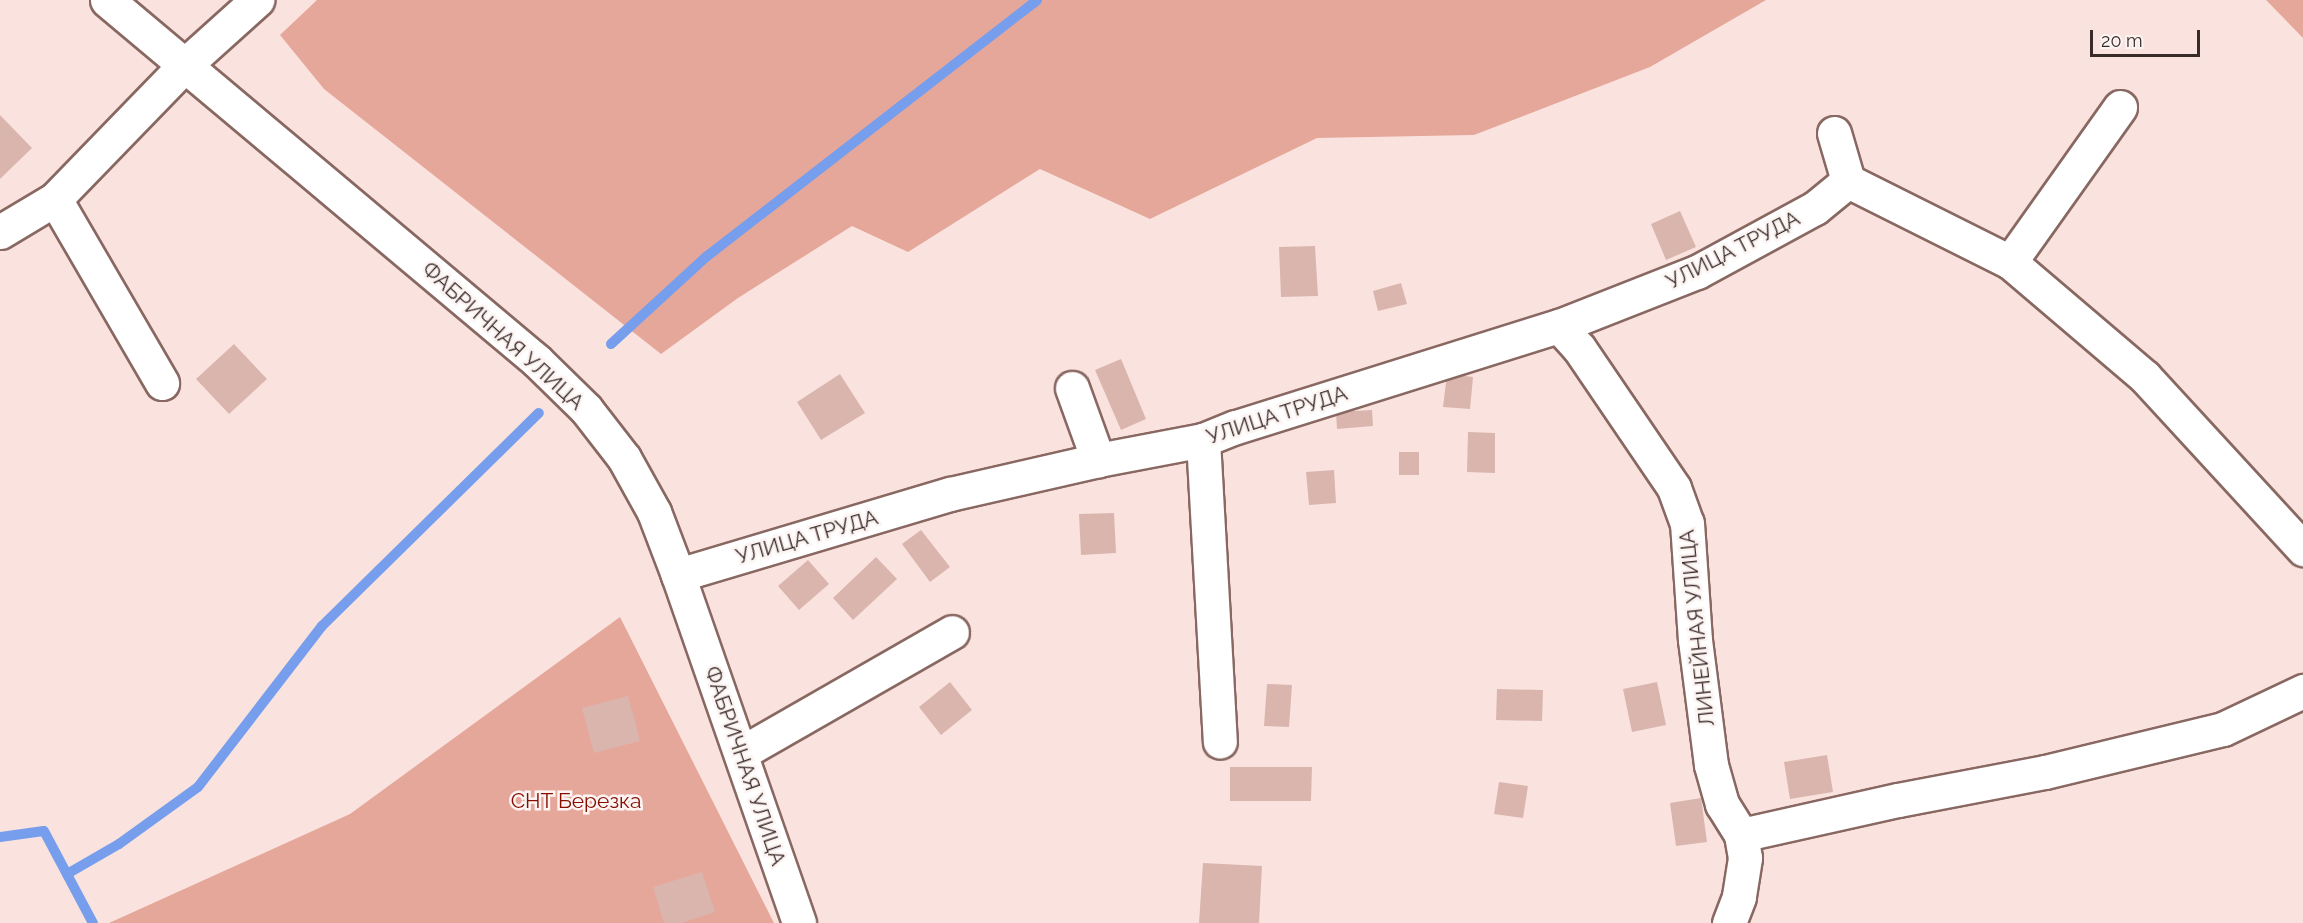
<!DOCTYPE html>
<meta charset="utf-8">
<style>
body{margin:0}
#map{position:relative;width:2303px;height:923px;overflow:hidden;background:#fae3de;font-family:Raleway,sans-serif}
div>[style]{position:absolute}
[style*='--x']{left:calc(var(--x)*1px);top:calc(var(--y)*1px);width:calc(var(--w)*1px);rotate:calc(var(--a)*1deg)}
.green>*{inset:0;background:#e6a79b}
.stream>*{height:10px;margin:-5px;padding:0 5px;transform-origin:5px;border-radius:5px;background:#769eed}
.building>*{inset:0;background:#dab5ae}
.roads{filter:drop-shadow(2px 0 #896862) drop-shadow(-2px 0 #896862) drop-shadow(0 2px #896862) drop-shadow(0 -2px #896862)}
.minor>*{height:33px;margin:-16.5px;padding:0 16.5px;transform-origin:16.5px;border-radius:16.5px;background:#fff}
span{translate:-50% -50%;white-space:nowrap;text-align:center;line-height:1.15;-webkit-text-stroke:5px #fcf4f3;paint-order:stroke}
.street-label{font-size:21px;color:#392b28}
.park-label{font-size:21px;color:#870d00}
.scale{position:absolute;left:2090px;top:30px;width:110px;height:27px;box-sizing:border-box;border:3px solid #392b28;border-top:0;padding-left:8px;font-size:18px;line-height:21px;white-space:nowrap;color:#392b28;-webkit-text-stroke:4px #fcf4f3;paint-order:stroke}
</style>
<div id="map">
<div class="green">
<div style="clip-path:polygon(317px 0,1766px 0,1650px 67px,1474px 135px,1317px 138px,1150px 219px,1040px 169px,908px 252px,852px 226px,738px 298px,661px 354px,324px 89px,280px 35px)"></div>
<div style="clip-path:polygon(2266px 0,2303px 0,2303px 38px)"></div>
<div style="clip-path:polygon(620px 617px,774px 923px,109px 923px,350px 814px)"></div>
</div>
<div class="stream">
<div style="--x:611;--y:344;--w:129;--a:-42.5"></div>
<div style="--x:706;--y:257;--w:419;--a:-37.8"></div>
<div style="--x:0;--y:837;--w:44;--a:-7.8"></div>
<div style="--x:44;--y:831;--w:104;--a:62"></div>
<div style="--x:67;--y:874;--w:60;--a:-30"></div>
<div style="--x:119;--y:844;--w:97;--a:-35.8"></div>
<div style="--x:198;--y:787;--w:203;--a:-52.4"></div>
<div style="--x:322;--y:626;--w:304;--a:-44.5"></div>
</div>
<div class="building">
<div style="clip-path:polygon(0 115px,32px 148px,0 179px)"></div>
<div style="clip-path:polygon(1680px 211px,1696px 247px,1666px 260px,1651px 224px)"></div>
<div style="clip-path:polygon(1315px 246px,1318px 296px,1281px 297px,1279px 247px)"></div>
<div style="clip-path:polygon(1401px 283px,1407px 304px,1378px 311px,1373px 291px)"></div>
<div style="clip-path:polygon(234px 344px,267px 379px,229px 414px,196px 379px)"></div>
<div style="clip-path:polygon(1121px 359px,1146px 419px,1121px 430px,1095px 370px)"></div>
<div style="clip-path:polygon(840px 374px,865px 413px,821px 440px,797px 402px)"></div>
<div style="clip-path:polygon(1447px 374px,1473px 377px,1470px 409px,1443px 407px)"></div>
<div style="clip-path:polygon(1372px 410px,1373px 426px,1337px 429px,1336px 412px)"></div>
<div style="clip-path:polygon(1468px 432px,1495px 433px,1495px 473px,1467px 472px)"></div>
<div style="clip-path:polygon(1399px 452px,1419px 452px,1419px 475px,1399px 475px)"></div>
<div style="clip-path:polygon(1334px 470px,1336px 503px,1309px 505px,1306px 472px)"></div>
<div style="clip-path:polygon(1114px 513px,1116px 553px,1081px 555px,1079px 514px)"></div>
<div style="clip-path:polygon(921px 530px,950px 567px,930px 582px,902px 544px)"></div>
<div style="clip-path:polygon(876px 557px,897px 579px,853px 620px,833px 598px)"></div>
<div style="clip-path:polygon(808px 560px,829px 584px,799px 610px,778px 586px)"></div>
<div style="clip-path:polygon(950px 682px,972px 710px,941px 735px,919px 707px)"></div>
<div style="clip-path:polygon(1657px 682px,1666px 725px,1632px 732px,1623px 689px)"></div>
<div style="clip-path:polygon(1267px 684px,1292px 685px,1289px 727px,1264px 726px)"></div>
<div style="clip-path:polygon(1497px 689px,1543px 690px,1542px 721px,1496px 720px)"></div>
<div style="clip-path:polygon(628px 696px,640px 741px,594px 753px,582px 708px)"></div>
<div style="clip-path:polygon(1827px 755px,1833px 792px,1790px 799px,1784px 762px)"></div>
<div style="clip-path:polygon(1230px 767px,1312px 767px,1311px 801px,1230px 801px)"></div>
<div style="clip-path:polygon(1499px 782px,1528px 786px,1523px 818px,1494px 814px)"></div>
<div style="clip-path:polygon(1701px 798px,1707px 842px,1676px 846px,1670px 803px)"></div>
<div style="clip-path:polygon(1203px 863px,1262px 866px,1259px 923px,1199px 923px)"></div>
<div style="clip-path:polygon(702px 872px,715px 912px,681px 923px,664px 923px,653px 887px)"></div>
</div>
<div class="roads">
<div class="minor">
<div style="--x:107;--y:0;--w:561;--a:40.01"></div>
<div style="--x:537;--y:361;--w:69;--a:44.4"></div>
<div style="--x:586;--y:409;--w:62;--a:52.2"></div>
<div style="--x:624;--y:458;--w:62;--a:60.9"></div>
<div style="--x:654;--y:512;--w:67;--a:69.1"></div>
<div style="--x:678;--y:575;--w:368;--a:70.8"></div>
<div style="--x:1834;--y:133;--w:50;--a:73.7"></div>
<div style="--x:1848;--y:181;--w:181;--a:26.6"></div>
<div style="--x:2010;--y:262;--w:177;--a:40.4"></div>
<div style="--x:2145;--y:377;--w:234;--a:47.4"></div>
<div style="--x:55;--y:199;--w:213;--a:59.8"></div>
<div style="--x:0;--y:232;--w:64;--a:-31"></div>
<div style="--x:55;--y:199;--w:188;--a:-45.9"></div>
<div style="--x:186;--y:64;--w:96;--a:-42"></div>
<div style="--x:2010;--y:262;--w:190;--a:-54.6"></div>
<div style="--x:1559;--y:326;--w:30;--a:48"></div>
<div style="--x:1579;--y:348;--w:169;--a:55.8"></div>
<div style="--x:1674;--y:488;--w:37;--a:70"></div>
<div style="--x:1687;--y:523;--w:117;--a:86.1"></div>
<div style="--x:1695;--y:640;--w:126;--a:82.7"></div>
<div style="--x:1711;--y:765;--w:41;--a:74.2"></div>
<div style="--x:1722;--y:804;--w:36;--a:58"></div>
<div style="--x:1741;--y:835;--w:23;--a:80"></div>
<div style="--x:1745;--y:858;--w:39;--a:99"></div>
<div style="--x:1739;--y:897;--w:28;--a:111"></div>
<div style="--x:1072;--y:388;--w:77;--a:70.1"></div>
<div style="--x:1203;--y:440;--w:302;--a:86.8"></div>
<div style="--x:678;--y:575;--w:284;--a:-16.6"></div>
<div style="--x:950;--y:494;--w:152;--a:-12.9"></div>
<div style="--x:1098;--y:460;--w:107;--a:-10.8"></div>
<div style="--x:1203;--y:440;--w:35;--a:-22"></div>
<div style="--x:1236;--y:427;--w:338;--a:-17.4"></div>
<div style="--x:1559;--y:326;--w:148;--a:-21.4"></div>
<div style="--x:1697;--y:272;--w:134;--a:-28.5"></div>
<div style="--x:1815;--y:208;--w:43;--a:-39.3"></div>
<div style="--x:741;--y:753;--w:243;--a:-29.8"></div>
<div style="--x:1741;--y:835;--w:161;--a:-12.6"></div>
<div style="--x:1898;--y:800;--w:150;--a:-10.8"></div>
<div style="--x:2045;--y:772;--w:183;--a:-13.6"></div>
<div style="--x:2223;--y:729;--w:89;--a:-25.4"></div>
</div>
</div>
<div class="street-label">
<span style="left:1733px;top:250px;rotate:-27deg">УЛИЦА ТРУДА</span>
<span style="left:503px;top:336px;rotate:42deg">ФАБРИЧНАЯ УЛИЦА</span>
<span style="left:1277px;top:415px;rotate:-18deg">УЛИЦА ТРУДА</span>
<span style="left:807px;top:537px;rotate:-16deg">УЛИЦА ТРУДА</span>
<span style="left:1697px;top:628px;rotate:-96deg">ЛИНЕЙНАЯ УЛИЦА</span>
<span style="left:745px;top:766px;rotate:71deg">ФАБРИЧНАЯ УЛИЦА</span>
</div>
<div class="park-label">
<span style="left:576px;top:801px">СНТ Березка</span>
</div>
<div class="scale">20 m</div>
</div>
